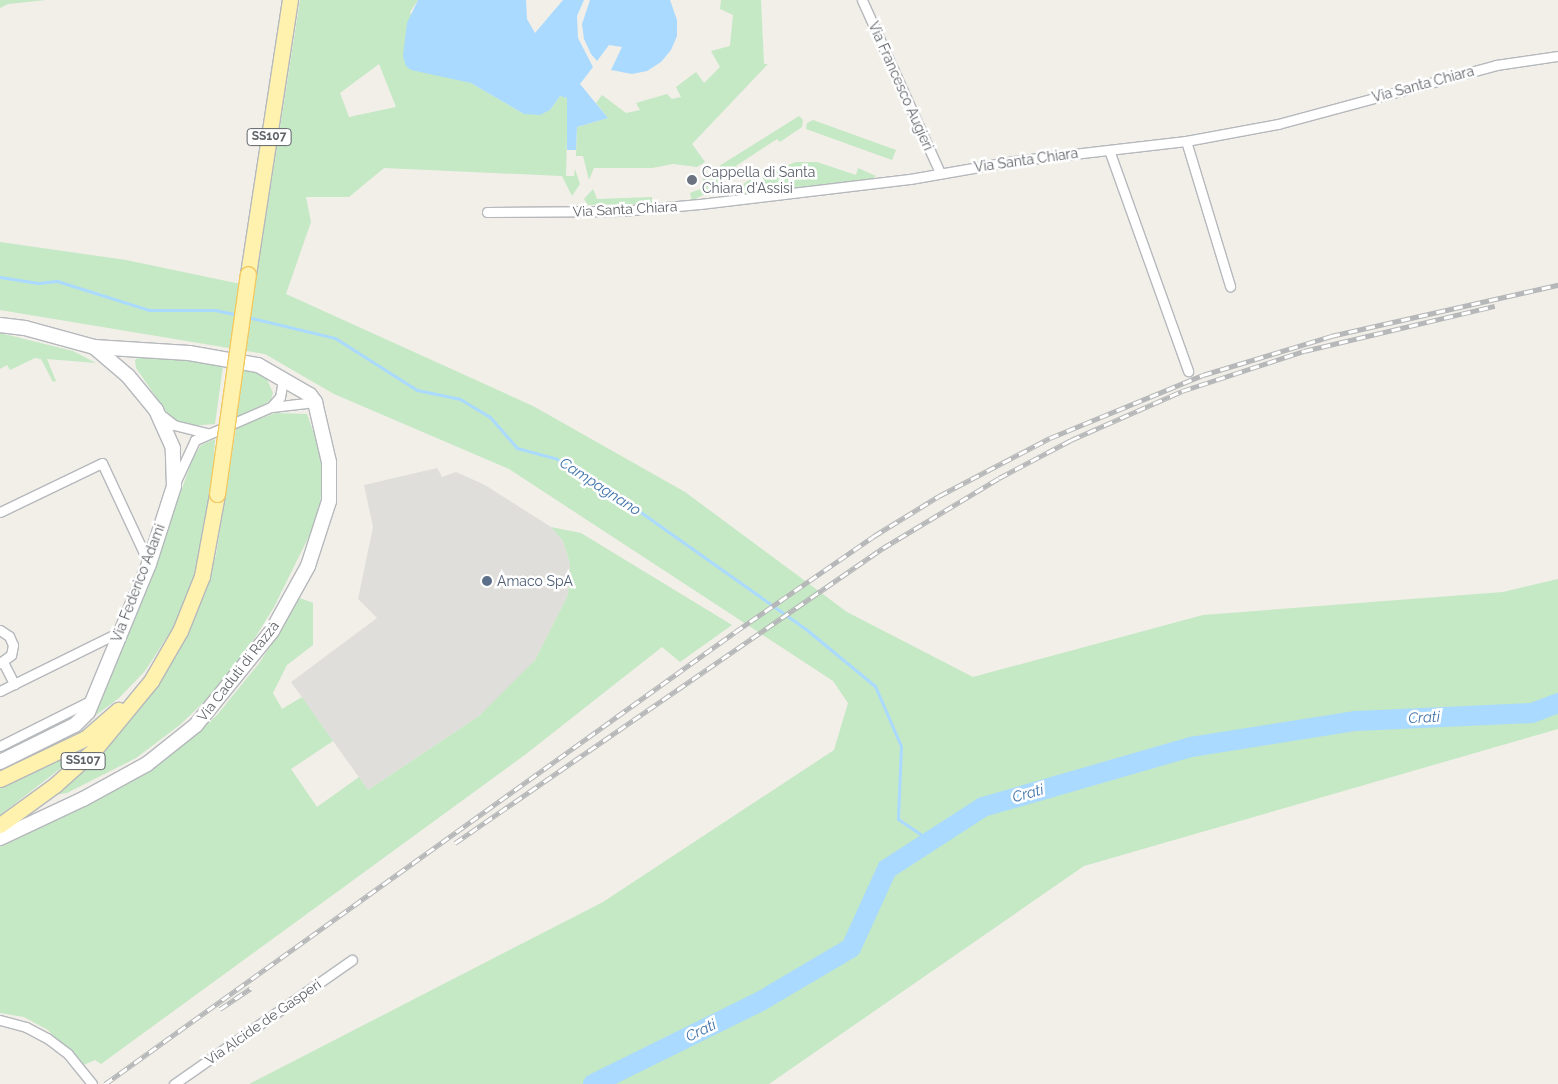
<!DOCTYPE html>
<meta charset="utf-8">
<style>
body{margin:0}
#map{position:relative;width:1558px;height:1084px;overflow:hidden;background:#f1efe8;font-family:Raleway,sans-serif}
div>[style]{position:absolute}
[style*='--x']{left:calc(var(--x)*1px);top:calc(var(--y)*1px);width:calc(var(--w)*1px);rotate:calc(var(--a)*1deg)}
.industrial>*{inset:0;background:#e0deda}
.green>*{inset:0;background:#c5e8c5}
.water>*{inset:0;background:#aadaff}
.stream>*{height:3px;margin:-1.5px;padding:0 1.5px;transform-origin:1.5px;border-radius:1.5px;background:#aadaff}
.river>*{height:20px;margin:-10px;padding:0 10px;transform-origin:10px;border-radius:10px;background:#aadaff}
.roads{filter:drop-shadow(1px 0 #b5b8bc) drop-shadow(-1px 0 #b5b8bc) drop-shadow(0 1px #b5b8bc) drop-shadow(0 -1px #b5b8bc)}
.street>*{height:9px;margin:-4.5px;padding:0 4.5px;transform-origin:4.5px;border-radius:4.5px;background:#fff}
.secondary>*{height:14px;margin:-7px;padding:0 7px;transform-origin:7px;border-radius:7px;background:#fff}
.primary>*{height:15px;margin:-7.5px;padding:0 7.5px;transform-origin:7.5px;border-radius:7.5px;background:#fff2af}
.rail>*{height:5px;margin-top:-2.5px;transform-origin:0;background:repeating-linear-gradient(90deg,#fff 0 9px,#b6b7b8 0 18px);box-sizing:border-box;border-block:1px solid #b6b7b8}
.bridges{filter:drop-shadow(1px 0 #f2c960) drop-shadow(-1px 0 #f2c960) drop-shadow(0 1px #f2c960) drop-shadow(0 -1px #f2c960)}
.primary-bridge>*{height:15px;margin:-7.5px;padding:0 7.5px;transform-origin:7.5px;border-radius:7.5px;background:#fff2af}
.dots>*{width:14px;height:14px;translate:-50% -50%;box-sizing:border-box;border:2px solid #fff;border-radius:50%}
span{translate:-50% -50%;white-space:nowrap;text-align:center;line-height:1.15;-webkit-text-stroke:5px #fff;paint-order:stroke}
.shield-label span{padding:1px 4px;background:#fff;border:1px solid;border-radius:4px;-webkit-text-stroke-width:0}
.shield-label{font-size:12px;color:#5f6368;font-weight:700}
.street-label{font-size:14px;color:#5f6368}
.worship-label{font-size:14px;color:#5b616d}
.left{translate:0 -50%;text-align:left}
.service-label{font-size:14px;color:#4e5e75}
.water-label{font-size:15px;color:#4174aa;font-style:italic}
</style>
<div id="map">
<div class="industrial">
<div style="clip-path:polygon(437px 468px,442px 477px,456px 472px,485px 485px,551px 527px,563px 541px,570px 564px,568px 595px,535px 660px,507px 691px,479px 716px,368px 790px,291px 682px,377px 618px,358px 599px,373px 527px,364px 485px)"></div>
</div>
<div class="green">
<div style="clip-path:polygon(0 0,46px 0,8px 4px,0 8px)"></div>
<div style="clip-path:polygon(evenodd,300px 0,418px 0,410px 12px,447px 76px,471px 83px,524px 114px,550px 110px,560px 96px,568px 98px,566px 176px,574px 176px,575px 169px,580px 184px,572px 196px,562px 176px,384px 168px,349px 197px,306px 197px,311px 222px,286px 294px,533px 406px,685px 492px,847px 612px,973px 677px,1203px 615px,1503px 592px,1558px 579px,1558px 729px,1084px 866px,769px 1084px,249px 1084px,603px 902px,834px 750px,848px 703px,833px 681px,509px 469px,334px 394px,265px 354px,0 310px,0 242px,126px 260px,255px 287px,300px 0,379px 64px,396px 107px,349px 117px,340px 93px,379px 64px)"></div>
<div style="clip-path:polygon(721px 0,761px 0,764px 64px,768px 64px,692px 144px,705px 162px,697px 167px,673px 164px,652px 168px,594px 168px,589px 180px,583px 156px,576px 156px,577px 127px,608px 118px,596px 103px,602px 95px,626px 113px,640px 110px,636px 103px,667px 94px,672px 99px,681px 97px,676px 87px,696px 72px,704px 83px,720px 67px,711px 51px,730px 46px,733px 15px,720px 9px)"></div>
<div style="clip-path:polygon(799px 116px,803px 120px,802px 127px,780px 142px,777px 139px,719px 177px,721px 185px,692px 201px,690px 193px,703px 188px,703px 176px)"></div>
<div style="clip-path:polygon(813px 120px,896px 150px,892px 160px,806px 129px,807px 123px)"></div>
<div style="clip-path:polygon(796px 162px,817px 162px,856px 175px,858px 168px,876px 176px,872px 180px,737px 196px,732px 192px,767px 167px,775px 170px)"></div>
<div style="clip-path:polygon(593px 189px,597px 199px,652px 197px,652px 204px,588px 205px,584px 199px)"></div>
<div style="clip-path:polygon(0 333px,73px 351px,96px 363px,47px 359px,56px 381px,53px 382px,41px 359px,35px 358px,10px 370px,7px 365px,0 369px)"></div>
<div style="clip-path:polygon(142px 355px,184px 357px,223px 366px,215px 424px,189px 426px,170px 417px,136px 368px,135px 360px)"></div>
<div style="clip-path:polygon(240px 368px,265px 375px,273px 393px,271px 400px,263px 405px,234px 418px)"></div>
<div style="clip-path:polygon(275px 413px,307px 414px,324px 462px,319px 516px,274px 607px,246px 652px,209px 697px,181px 724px,136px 758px,67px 793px,54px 795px,162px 676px,183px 644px,216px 555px,236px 428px)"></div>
<div style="clip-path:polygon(215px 439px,213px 475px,195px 574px,174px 626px,145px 671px,119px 698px,92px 718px,134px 621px,193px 458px,201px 445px)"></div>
<div style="clip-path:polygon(551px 527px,581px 533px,732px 625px,680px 662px,662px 647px,526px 754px,101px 1064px,95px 1060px,81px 1066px,48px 1030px,24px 1017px,0 1013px,0 847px,134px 780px,196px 734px,217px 715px,260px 662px,300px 598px,313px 603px,313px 645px,287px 665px,273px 693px,282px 709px,302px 697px,333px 741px,291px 769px,317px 807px,359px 777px,368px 790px,479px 716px,535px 660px,568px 595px,570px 564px,563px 541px)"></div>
<div style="clip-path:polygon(60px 758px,65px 765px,0 815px,0 786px)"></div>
</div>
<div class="water">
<div style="clip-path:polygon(418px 0,526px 0,527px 19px,535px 33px,563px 0,584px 0,577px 16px,578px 38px,593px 67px,580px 84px,608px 118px,577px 127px,576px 150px,567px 150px,567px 98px,560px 96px,550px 110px,540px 115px,524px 114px,471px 83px,411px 70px,406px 66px,403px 56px,407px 23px)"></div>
<div style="clip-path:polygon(590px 0,670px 0,677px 20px,677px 36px,671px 50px,661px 62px,647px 71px,632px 74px,611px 70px,622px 47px,609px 45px,597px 61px,591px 54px,584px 39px,582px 24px)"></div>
</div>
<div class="stream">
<div style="--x:0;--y:277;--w:38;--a:9"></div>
<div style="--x:38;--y:283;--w:19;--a:-6"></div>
<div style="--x:57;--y:281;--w:96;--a:17.5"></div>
<div style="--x:149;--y:310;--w:66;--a:0"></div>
<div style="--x:215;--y:310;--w:25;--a:12"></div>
<div style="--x:247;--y:317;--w:90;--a:13.4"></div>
<div style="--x:335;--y:338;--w:97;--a:32.4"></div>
<div style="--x:417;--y:390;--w:44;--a:11.8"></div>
<div style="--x:460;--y:399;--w:35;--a:31"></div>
<div style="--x:490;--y:417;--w:41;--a:48.9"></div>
<div style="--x:517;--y:448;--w:39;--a:15"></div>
<div style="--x:555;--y:458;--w:70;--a:31"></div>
<div style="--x:615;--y:494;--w:235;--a:35.3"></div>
<div style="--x:807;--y:630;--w:88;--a:39.5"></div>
<div style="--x:875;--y:686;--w:65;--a:66.6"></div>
<div style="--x:901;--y:746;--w:73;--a:92.4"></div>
<div style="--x:898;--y:819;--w:30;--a:34"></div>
<div style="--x:923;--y:836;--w:25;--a:-14"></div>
</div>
<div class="river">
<div style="--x:593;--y:1084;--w:187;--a:-26.3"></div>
<div style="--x:761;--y:1001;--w:104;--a:-30.5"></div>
<div style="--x:851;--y:948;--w:87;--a:-65.5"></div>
<div style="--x:887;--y:869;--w:114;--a:-32.9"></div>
<div style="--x:983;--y:807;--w:216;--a:-16.1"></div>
<div style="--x:1191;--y:747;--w:167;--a:-9"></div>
<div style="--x:1356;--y:721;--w:176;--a:-2.6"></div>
<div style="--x:1532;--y:713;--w:28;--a:-21"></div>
</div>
<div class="roads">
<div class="street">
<div style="--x:862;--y:0;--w:190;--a:65.7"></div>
<div style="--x:1186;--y:141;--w:152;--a:73.1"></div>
<div style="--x:1109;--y:150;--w:235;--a:70.3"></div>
<div style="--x:487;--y:212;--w:134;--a:-0.4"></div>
<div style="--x:621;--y:211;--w:79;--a:-5.1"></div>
<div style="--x:700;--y:204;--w:211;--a:-6.8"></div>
<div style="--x:910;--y:179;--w:105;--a:-9.9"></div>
<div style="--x:1013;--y:161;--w:174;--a:-6.6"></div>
<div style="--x:1186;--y:141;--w:94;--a:-10.5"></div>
<div style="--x:1278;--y:124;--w:226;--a:-15.1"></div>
<div style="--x:1496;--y:65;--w:63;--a:-8.3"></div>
<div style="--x:272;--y:407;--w:43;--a:-6.6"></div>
<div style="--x:160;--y:414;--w:18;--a:38"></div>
<div style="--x:174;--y:425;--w:34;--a:14"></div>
<div style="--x:176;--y:481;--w:45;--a:-65.1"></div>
<div style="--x:195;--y:440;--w:83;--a:-23.5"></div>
<div style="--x:271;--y:407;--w:13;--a:-48"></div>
<div style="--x:280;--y:397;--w:17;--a:-80"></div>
<div style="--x:0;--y:512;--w:113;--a:-25.7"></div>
<div style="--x:102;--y:463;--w:111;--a:65"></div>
<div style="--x:0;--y:630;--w:11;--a:34"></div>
<div style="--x:9;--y:636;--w:10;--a:66"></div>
<div style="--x:13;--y:645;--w:10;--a:101"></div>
<div style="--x:11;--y:655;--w:14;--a:144"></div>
<div style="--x:3;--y:662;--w:25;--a:63"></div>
<div style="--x:14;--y:684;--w:117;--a:-26.3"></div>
<div style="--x:0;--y:691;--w:16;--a:-27"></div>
<div style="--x:0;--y:746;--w:105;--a:-26.6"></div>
<div style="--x:0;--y:1020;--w:27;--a:15"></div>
<div style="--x:26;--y:1027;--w:24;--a:28"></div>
<div style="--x:47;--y:1038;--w:26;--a:37"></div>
<div style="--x:68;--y:1054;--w:38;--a:51"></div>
<div style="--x:174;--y:1084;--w:217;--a:-34.9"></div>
</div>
<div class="secondary">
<div style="--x:0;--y:325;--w:25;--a:7"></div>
<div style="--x:25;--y:328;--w:72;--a:15.4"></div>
<div style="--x:94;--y:347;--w:95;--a:3.6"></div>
<div style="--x:189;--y:353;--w:70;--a:9.9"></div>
<div style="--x:258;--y:365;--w:60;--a:30"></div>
<div style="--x:310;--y:395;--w:9;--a:54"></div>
<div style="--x:315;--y:402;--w:62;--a:76.9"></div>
<div style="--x:329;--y:462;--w:39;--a:90"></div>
<div style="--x:329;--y:501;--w:68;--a:107.9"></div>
<div style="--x:308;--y:566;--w:74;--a:119"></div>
<div style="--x:272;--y:631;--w:121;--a:129"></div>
<div style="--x:196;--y:725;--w:63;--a:141.5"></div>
<div style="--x:147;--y:764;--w:73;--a:151.3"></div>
<div style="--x:83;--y:799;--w:92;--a:154.8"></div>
<div style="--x:0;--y:762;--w:84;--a:-26.3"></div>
<div style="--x:75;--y:725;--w:18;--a:-45"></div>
<div style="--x:88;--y:712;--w:160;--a:-67.6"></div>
<div style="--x:149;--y:564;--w:82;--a:-72.2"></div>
<div style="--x:174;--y:486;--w:38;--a:-92"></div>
<div style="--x:173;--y:448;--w:42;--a:-114.1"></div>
<div style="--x:156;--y:410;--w:44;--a:-129.5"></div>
<div style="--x:128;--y:376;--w:45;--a:-139.5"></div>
</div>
<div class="primary">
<div style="--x:248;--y:274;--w:277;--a:-81.3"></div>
<div style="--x:0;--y:779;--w:95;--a:-25.5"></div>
<div style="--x:86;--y:738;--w:43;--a:-41.2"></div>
<div style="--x:0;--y:825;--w:68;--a:-36"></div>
<div style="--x:55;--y:785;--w:54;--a:-42"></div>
<div style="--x:95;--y:749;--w:88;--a:-50.5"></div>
<div style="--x:151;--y:681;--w:58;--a:-59.9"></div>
<div style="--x:180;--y:631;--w:59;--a:-68.2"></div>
<div style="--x:202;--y:576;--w:83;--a:-79.6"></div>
</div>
</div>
<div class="rail">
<div style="--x:455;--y:843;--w:520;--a:-34.58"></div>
<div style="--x:883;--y:548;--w:135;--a:-31.1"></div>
<div style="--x:999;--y:478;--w:81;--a:-27.8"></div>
<div style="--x:1071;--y:440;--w:121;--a:-23.8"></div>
<div style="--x:1182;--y:391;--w:128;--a:-18.2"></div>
<div style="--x:1304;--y:351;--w:196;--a:-13.3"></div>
<div style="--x:220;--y:1009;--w:37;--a:-34"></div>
<div style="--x:105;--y:1084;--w:775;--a:-35.66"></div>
<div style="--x:735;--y:632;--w:169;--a:-34.6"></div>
<div style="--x:874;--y:536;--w:76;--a:-31.6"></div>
<div style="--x:939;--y:496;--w:125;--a:-27.6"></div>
<div style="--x:1050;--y:438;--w:165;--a:-22.4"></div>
<div style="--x:1203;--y:375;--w:134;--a:-16.9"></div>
<div style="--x:1331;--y:336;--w:233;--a:-12.7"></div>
</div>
<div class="bridges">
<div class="primary-bridge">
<div style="--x:217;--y:494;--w:222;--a:-82"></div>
</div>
</div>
<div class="dots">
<div style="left:692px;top:180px;background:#6b7280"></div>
<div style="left:487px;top:581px;background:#5c6f8a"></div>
</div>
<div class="shield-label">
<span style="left:269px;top:137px">SS107</span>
<span style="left:83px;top:761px">SS107</span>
</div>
<div class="street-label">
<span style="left:1423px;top:84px;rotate:-15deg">Via Santa Chiara</span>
<span style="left:901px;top:86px;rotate:66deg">Via Francesco Augieri</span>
<span style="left:1026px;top:160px;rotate:-8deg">Via Santa Chiara</span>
<span style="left:625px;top:209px;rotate:-3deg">Via Santa Chiara</span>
<span style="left:138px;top:583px;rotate:-69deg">Via Federico Adami</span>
<span style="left:238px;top:671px;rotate:-52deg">Via Caduti di Razzà</span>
<span style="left:263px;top:1022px;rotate:-35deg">Via Alcide de Gasperi</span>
</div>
<div class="worship-label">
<span class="left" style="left:702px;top:180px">Cappella di Santa<br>Chiara d'Assisi</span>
</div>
<div class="service-label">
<span class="left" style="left:497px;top:581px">Amaco SpA</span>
</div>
<div class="water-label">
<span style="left:600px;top:487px;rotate:33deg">Campagnano</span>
<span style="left:1424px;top:718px;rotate:-3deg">Crati</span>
<span style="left:1028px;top:794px;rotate:-16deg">Crati</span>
<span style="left:701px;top:1031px;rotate:-26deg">Crati</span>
</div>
</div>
